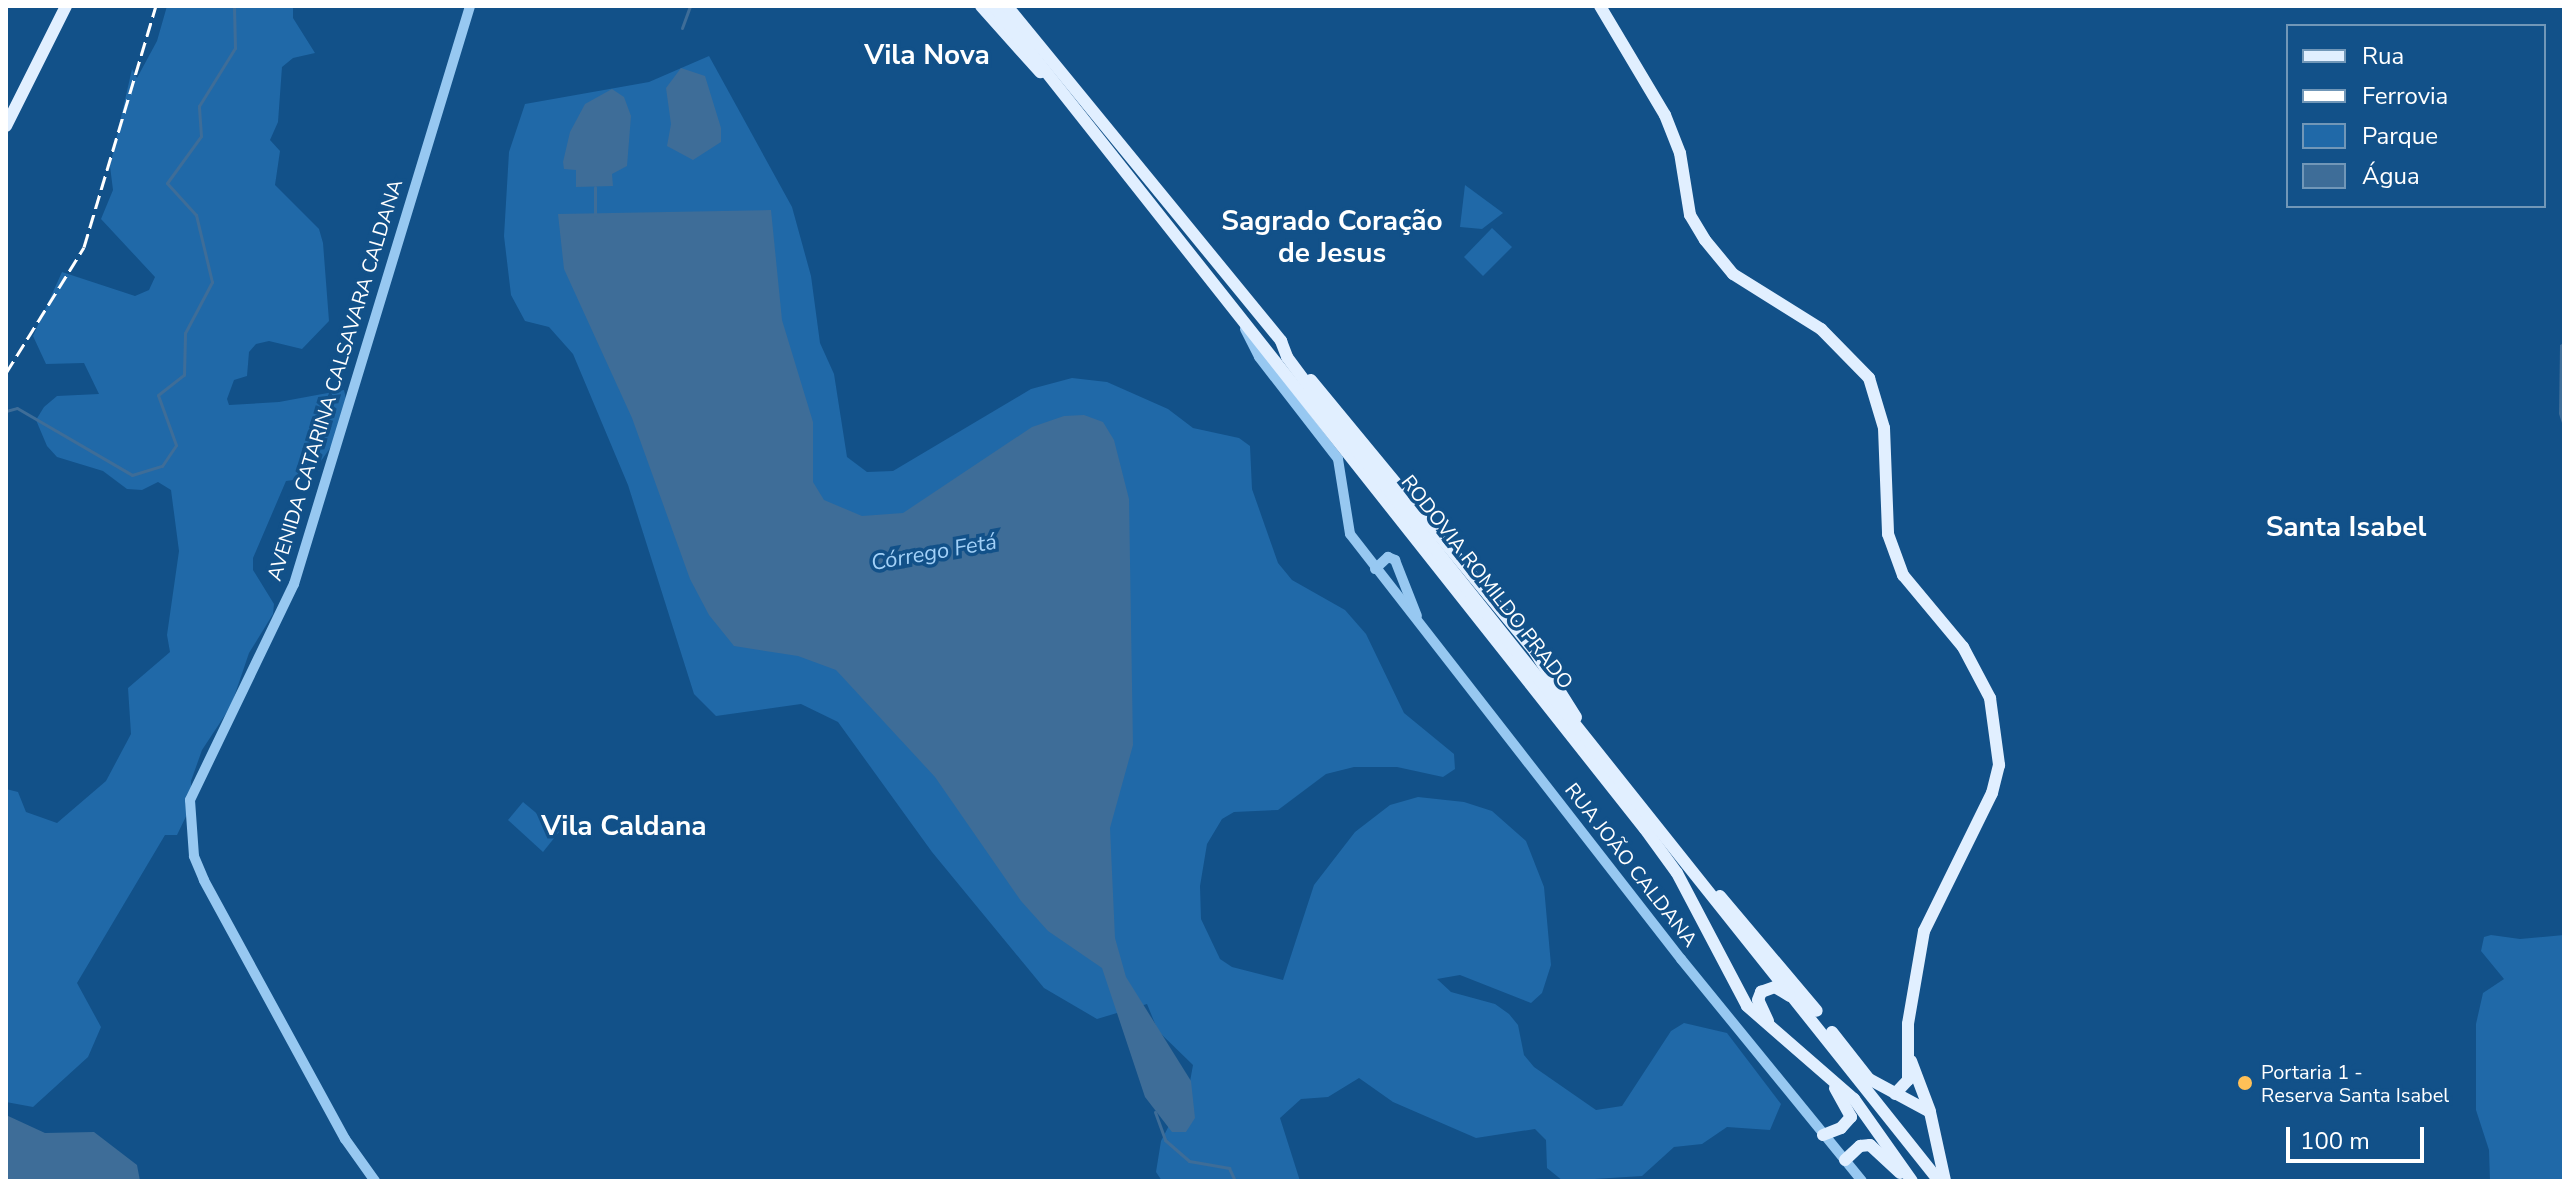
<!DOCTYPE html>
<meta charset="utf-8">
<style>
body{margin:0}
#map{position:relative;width:2570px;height:1187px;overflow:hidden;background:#125189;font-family:"Nunito Sans",sans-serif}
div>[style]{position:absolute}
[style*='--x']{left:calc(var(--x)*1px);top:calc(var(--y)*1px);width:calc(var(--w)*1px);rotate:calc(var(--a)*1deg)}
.green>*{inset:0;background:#2069a8}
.water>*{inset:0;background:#3e6d98}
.stream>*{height:3px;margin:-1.5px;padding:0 1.5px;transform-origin:1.5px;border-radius:1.5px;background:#3e6d98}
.minor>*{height:10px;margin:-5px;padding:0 5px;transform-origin:5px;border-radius:5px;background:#97c8f1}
.major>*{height:12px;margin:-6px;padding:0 6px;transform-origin:6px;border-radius:6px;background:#e1efff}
.rail>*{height:3px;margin-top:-1.5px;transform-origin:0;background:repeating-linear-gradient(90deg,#fff 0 14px,transparent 0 20px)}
.dots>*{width:22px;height:22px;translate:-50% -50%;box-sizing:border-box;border:4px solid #125189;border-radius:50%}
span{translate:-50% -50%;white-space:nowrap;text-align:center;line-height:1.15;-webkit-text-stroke:7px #125189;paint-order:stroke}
.street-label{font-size:20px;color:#fff}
.poi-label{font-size:20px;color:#fff}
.left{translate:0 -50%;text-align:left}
.water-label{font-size:22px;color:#a3d1f8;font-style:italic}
.district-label{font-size:28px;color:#fff;font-weight:700}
.frame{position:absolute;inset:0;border:8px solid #fff;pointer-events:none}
.legend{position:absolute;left:2286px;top:24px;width:260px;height:184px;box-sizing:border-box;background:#125189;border:2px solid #7197b8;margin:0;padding:10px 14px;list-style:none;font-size:24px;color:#fff}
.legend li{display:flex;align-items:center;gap:16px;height:40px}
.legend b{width:40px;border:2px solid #7197b8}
.scale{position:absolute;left:2286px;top:1127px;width:138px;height:36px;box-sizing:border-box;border:4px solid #fff;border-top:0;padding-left:10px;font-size:24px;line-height:28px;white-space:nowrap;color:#fff;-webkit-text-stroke:6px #125189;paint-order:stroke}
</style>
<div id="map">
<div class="green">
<div style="clip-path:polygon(167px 6px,293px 6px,293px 18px,315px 53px,293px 58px,282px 67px,278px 122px,270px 140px,280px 151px,275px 185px,319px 229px,323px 243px,329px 321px,302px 349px,269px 341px,256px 344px,249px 352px,247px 376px,234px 380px,227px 399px,229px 405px,279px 402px,344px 390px,349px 412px,342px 431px,309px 478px,286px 481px,253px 558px,253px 570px,274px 604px,273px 614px,249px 653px,231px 706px,202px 750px,191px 781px,191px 806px,177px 835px,165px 835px,77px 983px,101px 1027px,88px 1057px,33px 1107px,6px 1102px,6px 789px,18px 792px,26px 812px,57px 823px,106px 781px,131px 734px,128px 688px,170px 652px,167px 635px,179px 551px,171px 490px,158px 482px,142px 490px,127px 489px,103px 471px,57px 457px,47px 446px,36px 420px,44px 407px,57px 396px,99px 394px,84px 363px,46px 364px,33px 336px,62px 272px,135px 296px,149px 290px,155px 277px,101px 219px,113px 190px,110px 166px,132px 69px,137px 78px,157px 41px)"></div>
<div style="clip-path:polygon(709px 56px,792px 207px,811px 276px,820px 343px,834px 374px,847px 457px,867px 472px,893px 471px,1031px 389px,1072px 378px,1107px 382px,1168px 409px,1193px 428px,1239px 438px,1250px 446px,1252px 489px,1278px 563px,1292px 580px,1345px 610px,1366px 634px,1404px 713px,1454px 754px,1455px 769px,1443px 777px,1397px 767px,1354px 767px,1326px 774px,1278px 810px,1234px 812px,1222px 819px,1207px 844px,1200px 886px,1201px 919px,1220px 959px,1232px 967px,1283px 980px,1314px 885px,1355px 832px,1390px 805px,1418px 797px,1464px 802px,1492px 811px,1526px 841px,1544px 887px,1551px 965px,1542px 993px,1531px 1003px,1460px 975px,1437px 979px,1451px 992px,1495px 1004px,1509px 1014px,1518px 1025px,1524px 1055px,1534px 1067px,1596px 1110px,1622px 1106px,1671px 1031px,1684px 1023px,1727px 1033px,1781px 1104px,1770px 1130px,1727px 1127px,1702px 1144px,1674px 1147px,1642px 1176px,1563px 1181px,1547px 1168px,1546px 1140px,1535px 1129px,1476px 1138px,1393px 1102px,1359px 1078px,1328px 1097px,1301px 1099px,1280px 1118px,1300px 1181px,1162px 1181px,1156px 1172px,1161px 1141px,1189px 1087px,1193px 1065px,1158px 1031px,1147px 1004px,1097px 1019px,1044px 988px,932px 852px,838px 722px,801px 704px,716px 716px,694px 694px,628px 485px,573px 354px,549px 327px,525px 321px,511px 295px,504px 236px,509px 152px,525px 104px,649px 82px)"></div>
<div style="clip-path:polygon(1465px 185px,1503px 213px,1482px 229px,1460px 227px)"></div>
<div style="clip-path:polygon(1492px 228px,1512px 247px,1483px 276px,1464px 257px)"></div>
<div style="clip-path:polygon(523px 802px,559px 832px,543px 852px,508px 820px)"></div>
<div style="clip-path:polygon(2491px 935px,2520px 939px,2564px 935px,2564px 1181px,2490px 1181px,2489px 1150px,2476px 1110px,2476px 1024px,2483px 993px,2504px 979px,2481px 951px,2484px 937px)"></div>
</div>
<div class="water">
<div style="clip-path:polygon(681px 68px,705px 76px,721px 128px,721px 142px,693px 160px,667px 146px,671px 124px,666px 88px)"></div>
<div style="clip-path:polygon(612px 89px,624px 97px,631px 116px,627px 166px,612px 174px,613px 186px,576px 187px,576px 170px,564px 169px,563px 162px,570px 132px,585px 104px)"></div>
<div style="clip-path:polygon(771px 210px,782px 320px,813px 422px,813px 482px,824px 500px,862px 516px,903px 513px,1032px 427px,1064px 416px,1084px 415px,1103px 422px,1114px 440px,1129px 499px,1133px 745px,1110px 828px,1115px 938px,1126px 977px,1191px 1081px,1195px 1118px,1186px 1132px,1172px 1132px,1145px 1097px,1102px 968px,1048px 931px,1021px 901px,935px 777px,836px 670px,798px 656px,734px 646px,709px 615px,690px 579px,632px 418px,564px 269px,558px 214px)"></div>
<div style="clip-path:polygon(2564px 343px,2564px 429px,2559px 414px,2560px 345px)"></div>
<div style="clip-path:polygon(6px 1115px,45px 1133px,94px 1132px,137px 1165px,140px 1181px,6px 1181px)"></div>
</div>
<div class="stream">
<div style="--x:682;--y:28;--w:23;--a:-70"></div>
<div style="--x:595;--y:187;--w:28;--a:90"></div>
<div style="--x:6;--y:411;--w:11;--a:-15"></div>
<div style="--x:17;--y:408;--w:133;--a:30.2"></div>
<div style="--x:132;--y:475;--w:31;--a:-17"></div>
<div style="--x:162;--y:466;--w:25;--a:-56"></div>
<div style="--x:176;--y:445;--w:53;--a:-109.8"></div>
<div style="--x:158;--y:395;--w:33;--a:-38"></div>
<div style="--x:184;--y:375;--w:42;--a:-88.6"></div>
<div style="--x:185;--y:333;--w:58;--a:-62.1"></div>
<div style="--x:212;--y:282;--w:69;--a:-103.4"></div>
<div style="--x:196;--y:215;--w:43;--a:-132.2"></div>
<div style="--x:167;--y:183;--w:58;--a:-54.1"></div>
<div style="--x:201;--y:136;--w:30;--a:-94"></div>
<div style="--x:199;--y:106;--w:68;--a:-58.2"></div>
<div style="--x:235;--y:48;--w:42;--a:-91.4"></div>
<div style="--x:1155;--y:1112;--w:30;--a:70"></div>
<div style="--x:1165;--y:1140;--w:32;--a:41"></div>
<div style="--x:1189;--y:1161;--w:41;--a:9.9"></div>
<div style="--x:1229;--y:1168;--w:14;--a:65"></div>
</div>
<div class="minor">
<div style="--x:1245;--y:329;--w:31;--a:63"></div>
<div style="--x:1259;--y:357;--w:129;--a:52.2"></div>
<div style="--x:1338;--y:459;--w:76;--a:80.9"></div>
<div style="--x:1350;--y:534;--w:539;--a:52.09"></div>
<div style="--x:1681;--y:959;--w:286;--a:50.8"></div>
<div style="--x:1375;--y:569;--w:18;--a:-43"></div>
<div style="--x:1388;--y:557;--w:8;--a:23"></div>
<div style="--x:1395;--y:560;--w:60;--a:68.6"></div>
<div style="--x:375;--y:1181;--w:52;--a:-125.5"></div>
<div style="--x:345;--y:1139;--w:295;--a:-118.6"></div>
<div style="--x:204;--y:880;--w:26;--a:-113"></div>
<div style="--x:194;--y:856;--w:56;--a:-94.1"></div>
<div style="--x:190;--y:800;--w:240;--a:-64.3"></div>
<div style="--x:294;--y:584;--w:604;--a:-73.06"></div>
</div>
<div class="major">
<div style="--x:981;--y:6;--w:89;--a:48.2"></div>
<div style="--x:994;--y:6;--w:1049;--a:51.66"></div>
<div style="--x:1645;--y:829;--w:54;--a:54"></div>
<div style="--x:1677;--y:873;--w:150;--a:62.2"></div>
<div style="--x:1747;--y:1006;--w:142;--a:41"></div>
<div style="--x:1854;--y:1099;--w:100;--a:54.7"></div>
<div style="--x:1007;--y:6;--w:433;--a:50.7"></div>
<div style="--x:1281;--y:341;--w:17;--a:69"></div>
<div style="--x:1287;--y:357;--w:101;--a:53.5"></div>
<div style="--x:1347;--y:438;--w:950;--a:51.45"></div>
<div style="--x:1600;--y:6;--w:127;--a:59.2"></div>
<div style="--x:1665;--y:115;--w:41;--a:68.5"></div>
<div style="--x:1680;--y:153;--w:63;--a:80.8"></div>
<div style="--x:1690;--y:215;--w:29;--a:59"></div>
<div style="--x:1705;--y:240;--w:44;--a:50.5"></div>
<div style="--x:1733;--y:274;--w:104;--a:32"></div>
<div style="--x:1821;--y:329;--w:69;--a:45.6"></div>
<div style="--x:1869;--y:378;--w:52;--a:73.3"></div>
<div style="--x:1884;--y:428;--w:106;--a:87.8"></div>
<div style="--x:1888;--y:534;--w:44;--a:69.9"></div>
<div style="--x:1903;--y:575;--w:94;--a:50.2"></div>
<div style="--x:1963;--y:647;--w:58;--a:62.1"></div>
<div style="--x:1990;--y:698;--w:68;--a:82.3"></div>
<div style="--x:1999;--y:765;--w:29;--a:104"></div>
<div style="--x:1992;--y:793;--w:154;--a:116.2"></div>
<div style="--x:1924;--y:931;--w:94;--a:99.8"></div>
<div style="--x:1908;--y:1024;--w:56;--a:90"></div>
<div style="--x:1908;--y:1080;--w:19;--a:133"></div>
<div style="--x:6;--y:126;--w:134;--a:-63.4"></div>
<div style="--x:1311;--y:380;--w:352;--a:50.5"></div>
<div style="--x:1535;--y:652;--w:77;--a:57.8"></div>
<div style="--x:1720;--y:896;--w:150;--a:49.9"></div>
<div style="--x:1768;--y:1021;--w:23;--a:-115"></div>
<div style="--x:1758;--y:1000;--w:9;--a:-69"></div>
<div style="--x:1761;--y:992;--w:15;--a:-20"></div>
<div style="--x:1775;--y:987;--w:17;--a:31"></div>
<div style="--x:1832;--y:1032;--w:60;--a:51.8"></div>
<div style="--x:1869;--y:1079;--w:69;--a:28.4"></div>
<div style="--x:1930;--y:1112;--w:71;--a:77.7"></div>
<div style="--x:1911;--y:1061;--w:53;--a:69.2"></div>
<div style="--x:1823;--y:1135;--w:19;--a:-21"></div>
<div style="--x:1841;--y:1128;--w:15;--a:-48"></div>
<div style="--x:1851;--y:1117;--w:33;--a:-119"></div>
<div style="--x:1845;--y:1160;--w:21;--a:-43"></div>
<div style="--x:1860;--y:1146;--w:10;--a:-6"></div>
<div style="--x:1870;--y:1145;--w:41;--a:43"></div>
</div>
<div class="rail">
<div style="--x:6;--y:373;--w:148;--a:-58.2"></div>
<div style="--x:84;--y:247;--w:252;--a:-73.4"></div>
</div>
<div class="dots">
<div style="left:2245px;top:1083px;background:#ffc057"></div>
</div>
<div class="street-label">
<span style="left:335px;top:380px;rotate:-73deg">AVENIDA CATARINA CALSAVARA CALDANA</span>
<span style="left:1487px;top:582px;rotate:52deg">RODOVIA ROMILDO PRADO</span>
<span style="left:1631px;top:865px;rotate:52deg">RUA JOÃO CALDANA</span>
</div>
<div class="poi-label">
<span class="left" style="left:2261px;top:1084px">Portaria 1 -<br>Reserva Santa Isabel</span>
</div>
<div class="water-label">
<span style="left:934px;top:553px;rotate:-10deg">Córrego Fetá</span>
</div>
<div class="district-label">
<span style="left:927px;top:55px">Vila Nova</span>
<span style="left:1332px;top:237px">Sagrado Coração<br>de Jesus</span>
<span style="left:2346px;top:527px">Santa Isabel</span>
<span style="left:624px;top:826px">Vila Caldana</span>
</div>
<div class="frame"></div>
<ul class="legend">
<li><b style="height:10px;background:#e1efff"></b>Rua</li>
<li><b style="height:10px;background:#fff"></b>Ferrovia</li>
<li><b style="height:22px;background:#2069a8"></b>Parque</li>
<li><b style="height:22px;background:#3e6d98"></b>Água</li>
</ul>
<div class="scale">100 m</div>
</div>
